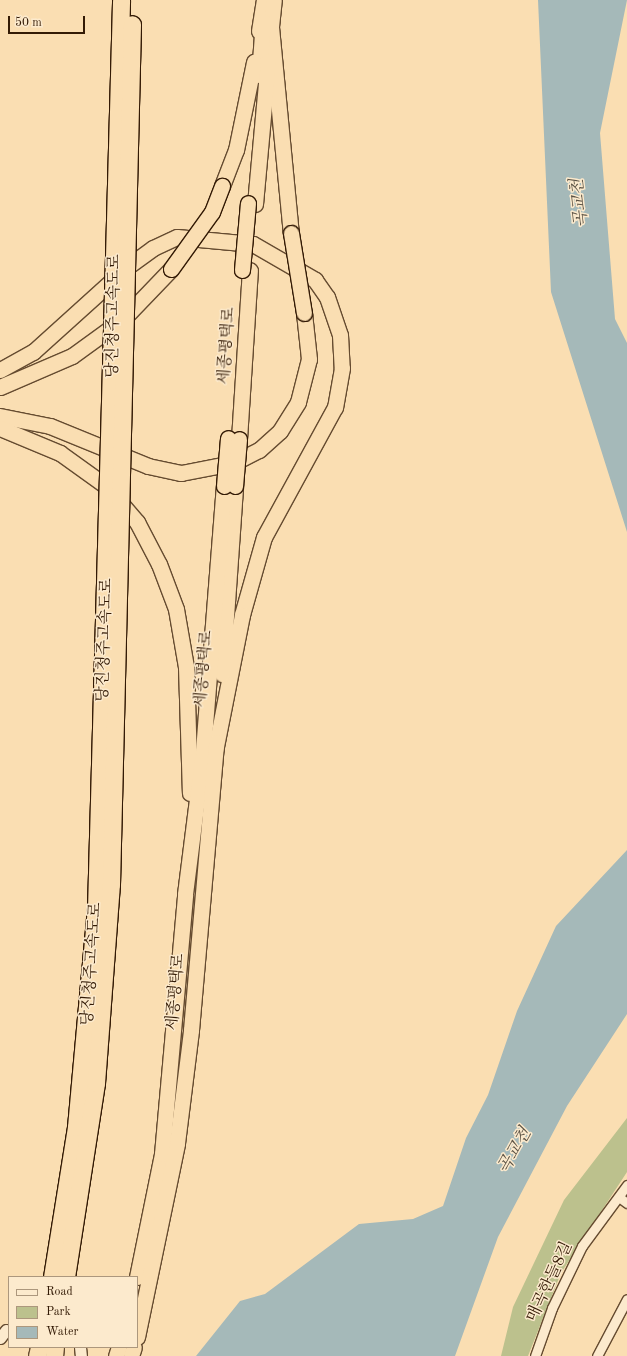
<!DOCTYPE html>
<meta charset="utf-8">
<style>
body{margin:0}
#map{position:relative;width:627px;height:1356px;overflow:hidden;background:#fadeb2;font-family:"Old Standard TT","Noto Serif KR",serif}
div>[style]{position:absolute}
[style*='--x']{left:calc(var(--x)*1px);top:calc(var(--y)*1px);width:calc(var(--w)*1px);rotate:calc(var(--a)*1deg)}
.green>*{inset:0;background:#bcc18d}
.water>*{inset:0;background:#a5b9b9}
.roads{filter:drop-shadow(1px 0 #654b30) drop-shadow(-1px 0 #654b30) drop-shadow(0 1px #654b30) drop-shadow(0 -1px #654b30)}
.minor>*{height:9px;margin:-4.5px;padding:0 4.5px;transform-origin:4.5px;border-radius:4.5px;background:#fceacd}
.tertiary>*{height:11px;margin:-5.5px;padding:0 5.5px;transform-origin:5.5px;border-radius:5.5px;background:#fceacd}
.trunk>*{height:15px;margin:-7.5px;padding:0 7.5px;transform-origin:7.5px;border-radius:7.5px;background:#fadeb2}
.motorway>*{height:17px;margin:-8.5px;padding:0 8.5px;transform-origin:8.5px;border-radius:8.5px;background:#fadeb2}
.bridges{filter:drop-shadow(1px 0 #331a05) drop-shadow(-1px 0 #331a05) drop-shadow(0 1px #331a05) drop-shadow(0 -1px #331a05)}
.trunk-bridge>*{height:15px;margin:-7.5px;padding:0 7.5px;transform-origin:7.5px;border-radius:7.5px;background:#fadeb2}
.motorway-bridge>*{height:17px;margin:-8.5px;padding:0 8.5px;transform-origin:8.5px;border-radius:8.5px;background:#fadeb2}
span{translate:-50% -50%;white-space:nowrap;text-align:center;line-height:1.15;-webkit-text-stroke:3px #fceacd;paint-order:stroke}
.street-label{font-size:16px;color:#331a05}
.water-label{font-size:17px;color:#5b5244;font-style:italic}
.legend{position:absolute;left:8px;top:1276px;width:130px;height:72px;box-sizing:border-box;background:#fceacd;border:1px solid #ac977d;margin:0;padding:5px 7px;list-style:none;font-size:12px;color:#331a05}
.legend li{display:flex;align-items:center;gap:8px;height:20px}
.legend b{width:20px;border:1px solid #ac977d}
.scale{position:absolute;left:8px;top:16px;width:77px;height:18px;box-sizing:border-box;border:2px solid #331a05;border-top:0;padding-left:5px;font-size:12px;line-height:14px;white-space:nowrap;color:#331a05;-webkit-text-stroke:3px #fceacd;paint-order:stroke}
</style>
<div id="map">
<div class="green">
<div style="clip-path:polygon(627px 1118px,627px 1172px,561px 1273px,528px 1356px,501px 1356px,513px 1307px,564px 1200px)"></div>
</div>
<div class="water">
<div style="clip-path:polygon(538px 0,627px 0,600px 133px,615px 319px,627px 343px,627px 532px,551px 292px)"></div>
<div style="clip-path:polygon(627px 850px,627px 1014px,567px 1106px,498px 1237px,455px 1356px,196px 1356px,240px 1301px,265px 1294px,359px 1224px,413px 1219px,443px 1206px,466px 1138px,488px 1095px,517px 1011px,556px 926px)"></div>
</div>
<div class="roads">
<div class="minor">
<div style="--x:619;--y:1197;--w:10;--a:37"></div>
<div style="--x:535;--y:1356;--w:51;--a:-70.5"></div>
<div style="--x:552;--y:1308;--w:69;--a:-64.2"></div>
<div style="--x:582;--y:1246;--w:76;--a:-53.6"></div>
<div style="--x:597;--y:1356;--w:64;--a:-62.2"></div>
</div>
<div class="tertiary">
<div style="--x:0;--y:1338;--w:10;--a:-53"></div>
<div style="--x:80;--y:1347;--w:9;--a:84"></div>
</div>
<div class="trunk">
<div style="--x:271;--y:27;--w:207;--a:84.5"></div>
<div style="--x:259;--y:31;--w:31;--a:-81"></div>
<div style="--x:270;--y:36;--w:36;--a:-84"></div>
<div style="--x:259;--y:75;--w:54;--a:-85.8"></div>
<div style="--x:222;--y:186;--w:39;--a:-69"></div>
<div style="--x:236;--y:150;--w:90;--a:-78.4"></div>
<div style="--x:255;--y:204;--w:143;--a:-84.8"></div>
<div style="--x:0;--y:370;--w:38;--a:-29"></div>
<div style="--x:33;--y:352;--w:127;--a:-42.1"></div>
<div style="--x:127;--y:267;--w:32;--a:-36"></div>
<div style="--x:153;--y:248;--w:26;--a:-25"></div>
<div style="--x:177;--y:237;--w:76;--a:5.3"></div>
<div style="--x:253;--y:244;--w:72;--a:30.1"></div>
<div style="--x:315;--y:280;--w:21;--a:55"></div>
<div style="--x:327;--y:297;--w:40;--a:71.1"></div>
<div style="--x:340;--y:335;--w:33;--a:87"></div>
<div style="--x:342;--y:368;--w:40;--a:100"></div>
<div style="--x:335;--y:407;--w:148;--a:118.6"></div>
<div style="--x:264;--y:537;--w:81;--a:105.8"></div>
<div style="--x:242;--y:615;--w:139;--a:101.2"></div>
<div style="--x:0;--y:387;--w:78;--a:-23.3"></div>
<div style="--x:72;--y:356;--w:63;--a:-36"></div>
<div style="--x:123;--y:319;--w:69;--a:-46.2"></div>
<div style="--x:0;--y:416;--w:51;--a:11.3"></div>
<div style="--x:50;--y:426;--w:106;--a:22.2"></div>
<div style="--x:148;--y:466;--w:34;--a:12"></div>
<div style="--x:181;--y:473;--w:53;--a:-10.9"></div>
<div style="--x:233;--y:463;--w:29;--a:-27"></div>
<div style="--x:259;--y:450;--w:28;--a:-42"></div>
<div style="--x:280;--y:431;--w:34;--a:-58"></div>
<div style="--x:298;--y:402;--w:44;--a:-75.7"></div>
<div style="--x:309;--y:359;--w:46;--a:-96.2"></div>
<div style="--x:0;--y:428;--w:65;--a:22.6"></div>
<div style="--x:60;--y:453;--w:57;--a:35.7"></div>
<div style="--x:106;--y:486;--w:48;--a:49.3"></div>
<div style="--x:137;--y:522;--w:47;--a:62.4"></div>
<div style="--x:159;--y:564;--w:48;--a:69.3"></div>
<div style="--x:176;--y:609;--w:59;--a:80.2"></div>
<div style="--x:186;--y:667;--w:126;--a:88.2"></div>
<div style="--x:239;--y:439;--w:169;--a:-86.3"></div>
<div style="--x:222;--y:674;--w:188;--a:-86"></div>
<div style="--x:137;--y:1277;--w:126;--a:-78.5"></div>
<div style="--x:162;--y:1154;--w:261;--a:-84.9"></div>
<div style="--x:185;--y:894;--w:144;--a:-82.8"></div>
<div style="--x:203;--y:751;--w:266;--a:-85.5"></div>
<div style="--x:137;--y:1337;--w:198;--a:-78.3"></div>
<div style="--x:177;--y:1143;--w:114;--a:-82.9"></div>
<div style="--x:191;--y:1030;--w:289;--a:-85"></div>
<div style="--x:116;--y:1356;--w:9;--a:-72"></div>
<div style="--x:131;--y:1356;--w:9;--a:-72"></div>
</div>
<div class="motorway">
<div style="--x:37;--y:1356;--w:9;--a:-77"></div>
<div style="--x:54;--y:1356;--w:9;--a:-84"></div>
</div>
</div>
<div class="bridges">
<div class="trunk-bridge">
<div style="--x:291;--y:233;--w:81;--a:80.8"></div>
<div style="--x:171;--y:269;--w:70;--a:-54.3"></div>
<div style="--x:212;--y:212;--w:28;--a:-69"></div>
<div style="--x:242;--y:270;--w:67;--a:-84.9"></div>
<div style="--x:224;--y:486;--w:48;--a:-85.2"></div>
<div style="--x:235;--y:486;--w:47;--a:-85.1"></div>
</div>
<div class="motorway-bridge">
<div style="--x:52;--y:1277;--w:152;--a:-80.9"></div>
<div style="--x:76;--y:1127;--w:219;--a:-84.8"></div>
<div style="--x:96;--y:909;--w:909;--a:-88.42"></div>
<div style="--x:66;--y:1277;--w:196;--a:-81.2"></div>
<div style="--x:96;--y:1083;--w:200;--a:-85.7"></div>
<div style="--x:111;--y:884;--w:860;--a:-88.6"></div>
</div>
</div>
<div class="street-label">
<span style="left:114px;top:316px;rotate:-89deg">당진청주고속도로</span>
<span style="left:227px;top:346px;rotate:-86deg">세종평택로</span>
<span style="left:105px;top:640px;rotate:-88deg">당진청주고속도로</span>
<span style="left:204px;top:669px;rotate:-85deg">세종평택로</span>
<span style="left:92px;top:964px;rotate:-86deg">당진청주고속도로</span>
<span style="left:176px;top:992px;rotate:-85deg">세종평택로</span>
<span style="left:550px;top:1282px;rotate:-65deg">매곡한들8길</span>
</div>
<div class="water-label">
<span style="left:580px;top:203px;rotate:-96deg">곡교천</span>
<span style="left:515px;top:1151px;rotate:-60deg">곡교천</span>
</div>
<ul class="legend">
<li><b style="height:5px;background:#fceacd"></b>Road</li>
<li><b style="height:11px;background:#bcc18d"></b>Park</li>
<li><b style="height:11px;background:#a5b9b9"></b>Water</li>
</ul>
<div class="scale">50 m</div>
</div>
